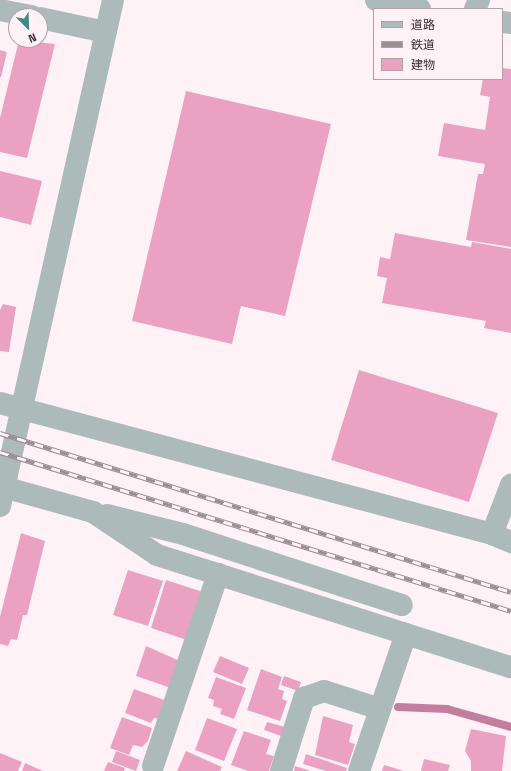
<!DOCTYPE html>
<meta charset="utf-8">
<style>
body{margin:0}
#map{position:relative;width:511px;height:771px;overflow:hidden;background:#fff2f7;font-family:"Space Grotesk","Noto Sans JP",sans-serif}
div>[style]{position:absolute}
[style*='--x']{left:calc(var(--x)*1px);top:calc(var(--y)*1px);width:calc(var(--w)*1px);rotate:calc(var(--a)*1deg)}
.stream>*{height:8px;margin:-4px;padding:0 4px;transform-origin:4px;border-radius:4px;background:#c37e9d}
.building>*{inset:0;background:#eba2c2}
.minor>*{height:22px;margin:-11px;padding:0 11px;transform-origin:11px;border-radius:11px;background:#acbbb9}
.rail>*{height:4.5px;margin-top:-2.25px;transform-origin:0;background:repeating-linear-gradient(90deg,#fff2f7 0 9px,#9c8f94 0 18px);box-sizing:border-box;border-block:1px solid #9c8f94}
span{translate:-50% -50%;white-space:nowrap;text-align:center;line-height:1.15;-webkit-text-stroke:4px #fff2f7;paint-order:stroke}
.legend{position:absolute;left:373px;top:8px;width:130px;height:72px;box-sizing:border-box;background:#fff2f7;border:1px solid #afa2a7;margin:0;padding:5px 7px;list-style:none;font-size:12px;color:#372b30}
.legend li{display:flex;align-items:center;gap:8px;height:20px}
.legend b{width:20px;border:1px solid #afa2a7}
.north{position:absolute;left:8px;top:8px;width:40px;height:40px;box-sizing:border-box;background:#fff2f7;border:1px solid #afa2a7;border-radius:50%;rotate:157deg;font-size:11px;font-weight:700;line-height:16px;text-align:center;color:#372b30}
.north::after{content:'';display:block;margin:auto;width:14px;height:18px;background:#42887f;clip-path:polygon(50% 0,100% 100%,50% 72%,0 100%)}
</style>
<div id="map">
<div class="stream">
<div style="--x:398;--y:707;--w:49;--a:2.3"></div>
<div style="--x:447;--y:709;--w:66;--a:15.7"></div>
</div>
<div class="building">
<div style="clip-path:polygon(19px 40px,55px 44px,27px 158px,0 152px,0 118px)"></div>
<div style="clip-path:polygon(0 50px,7px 52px,1px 77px,0 77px)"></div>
<div style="clip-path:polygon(502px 68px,511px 69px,511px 247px,466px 240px,478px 174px,483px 174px,485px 164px,438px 156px,444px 123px,485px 130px,490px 97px,480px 95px,483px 79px,502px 79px)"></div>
<div style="clip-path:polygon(186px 91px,331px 124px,285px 316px,241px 306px,232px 344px,132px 321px)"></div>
<div style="clip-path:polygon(0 171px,42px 181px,31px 225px,0 217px)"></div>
<div style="clip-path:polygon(395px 233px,471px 247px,472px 242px,511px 249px,511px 333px,484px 328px,486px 321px,382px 303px,387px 278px,377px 276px,380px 257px,390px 259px)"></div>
<div style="clip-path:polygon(3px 304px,16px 307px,9px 352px,0 351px,0 310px)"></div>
<div style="clip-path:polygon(359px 370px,498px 413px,469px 502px,331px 460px)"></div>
<div style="clip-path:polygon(21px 533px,45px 541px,27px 615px,23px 615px,17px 640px,11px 639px,8px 646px,0 644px,0 617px)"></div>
<div style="clip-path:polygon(128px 570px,163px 581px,148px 626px,113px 615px)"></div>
<div style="clip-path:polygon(166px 580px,203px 592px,187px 640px,151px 628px)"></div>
<div style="clip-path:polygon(146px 646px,180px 661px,171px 688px,136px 676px)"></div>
<div style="clip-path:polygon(220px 656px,249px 668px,242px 684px,213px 672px)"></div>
<div style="clip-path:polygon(261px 669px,282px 677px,278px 689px,284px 691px,282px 699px,287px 701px,280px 721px,247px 710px)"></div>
<div style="clip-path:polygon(284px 676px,301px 682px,298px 691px,281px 685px)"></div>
<div style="clip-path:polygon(216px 677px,246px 688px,234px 719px,220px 714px,222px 709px,213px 706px,214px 700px,208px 698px)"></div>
<div style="clip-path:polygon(134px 689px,167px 701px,161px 719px,154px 718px,151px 723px,125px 713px)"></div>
<div style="clip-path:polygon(323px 716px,353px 725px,349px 742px,355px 744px,348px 765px,315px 755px)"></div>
<div style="clip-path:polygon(122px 717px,152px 728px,148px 741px,142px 747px,133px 745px,129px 755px,110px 748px)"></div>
<div style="clip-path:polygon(207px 718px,237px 729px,224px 761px,195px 750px)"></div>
<div style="clip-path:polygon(267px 722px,285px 727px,281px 736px,264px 730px)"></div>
<div style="clip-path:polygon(471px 729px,506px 736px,502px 771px,471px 771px,471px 761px,465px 751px)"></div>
<div style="clip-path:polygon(244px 731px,271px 740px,266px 754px,274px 756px,269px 771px,248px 771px,231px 765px)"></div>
<div style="clip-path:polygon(116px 751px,140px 760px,136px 771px,112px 762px)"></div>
<div style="clip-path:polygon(186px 751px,222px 767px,220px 771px,177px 771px)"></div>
<div style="clip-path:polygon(0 753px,22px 762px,18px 771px,0 771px)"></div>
<div style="clip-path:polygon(306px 754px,347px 768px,346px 771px,326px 771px,303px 764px)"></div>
<div style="clip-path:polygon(424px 759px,450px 765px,448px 771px,421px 771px)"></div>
<div style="clip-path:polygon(108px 762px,125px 768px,124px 771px,104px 771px)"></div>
<div style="clip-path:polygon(25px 763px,43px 771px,22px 771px)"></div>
<div style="clip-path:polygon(384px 765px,404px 771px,382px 771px)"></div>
<div style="clip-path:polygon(295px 766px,311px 771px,294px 771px)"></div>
</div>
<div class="minor">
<div style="--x:376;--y:0;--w:45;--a:11.6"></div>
<div style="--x:475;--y:9;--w:10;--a:-66"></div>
<div style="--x:0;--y:10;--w:32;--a:11"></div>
<div style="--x:40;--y:18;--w:67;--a:12"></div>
<div style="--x:502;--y:22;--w:9;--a:6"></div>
<div style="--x:0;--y:403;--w:509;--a:14.91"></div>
<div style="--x:492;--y:534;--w:21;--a:23"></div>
<div style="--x:0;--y:486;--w:97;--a:15.6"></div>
<div style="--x:93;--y:512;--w:77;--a:33.9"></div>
<div style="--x:157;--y:555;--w:371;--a:17.6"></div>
<div style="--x:0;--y:506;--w:518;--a:-77.41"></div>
<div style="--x:107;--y:515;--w:78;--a:14"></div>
<div style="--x:183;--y:534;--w:230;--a:18"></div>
<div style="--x:492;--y:534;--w:53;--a:-68.8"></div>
<div style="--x:153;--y:766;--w:203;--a:-71.3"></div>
<div style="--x:281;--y:771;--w:77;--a:-72.5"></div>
<div style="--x:304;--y:698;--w:21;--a:-19"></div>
<div style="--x:324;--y:691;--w:59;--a:17.8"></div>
<div style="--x:359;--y:771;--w:145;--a:-71.1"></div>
</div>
<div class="rail">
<div style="--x:0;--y:433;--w:535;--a:17.28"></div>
<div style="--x:0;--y:452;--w:535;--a:17.28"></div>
</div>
<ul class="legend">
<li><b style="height:5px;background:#acbbb9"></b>道路</li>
<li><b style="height:5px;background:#9c8f94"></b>鉄道</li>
<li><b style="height:11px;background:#eba2c2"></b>建物</li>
</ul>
<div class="north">N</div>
</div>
